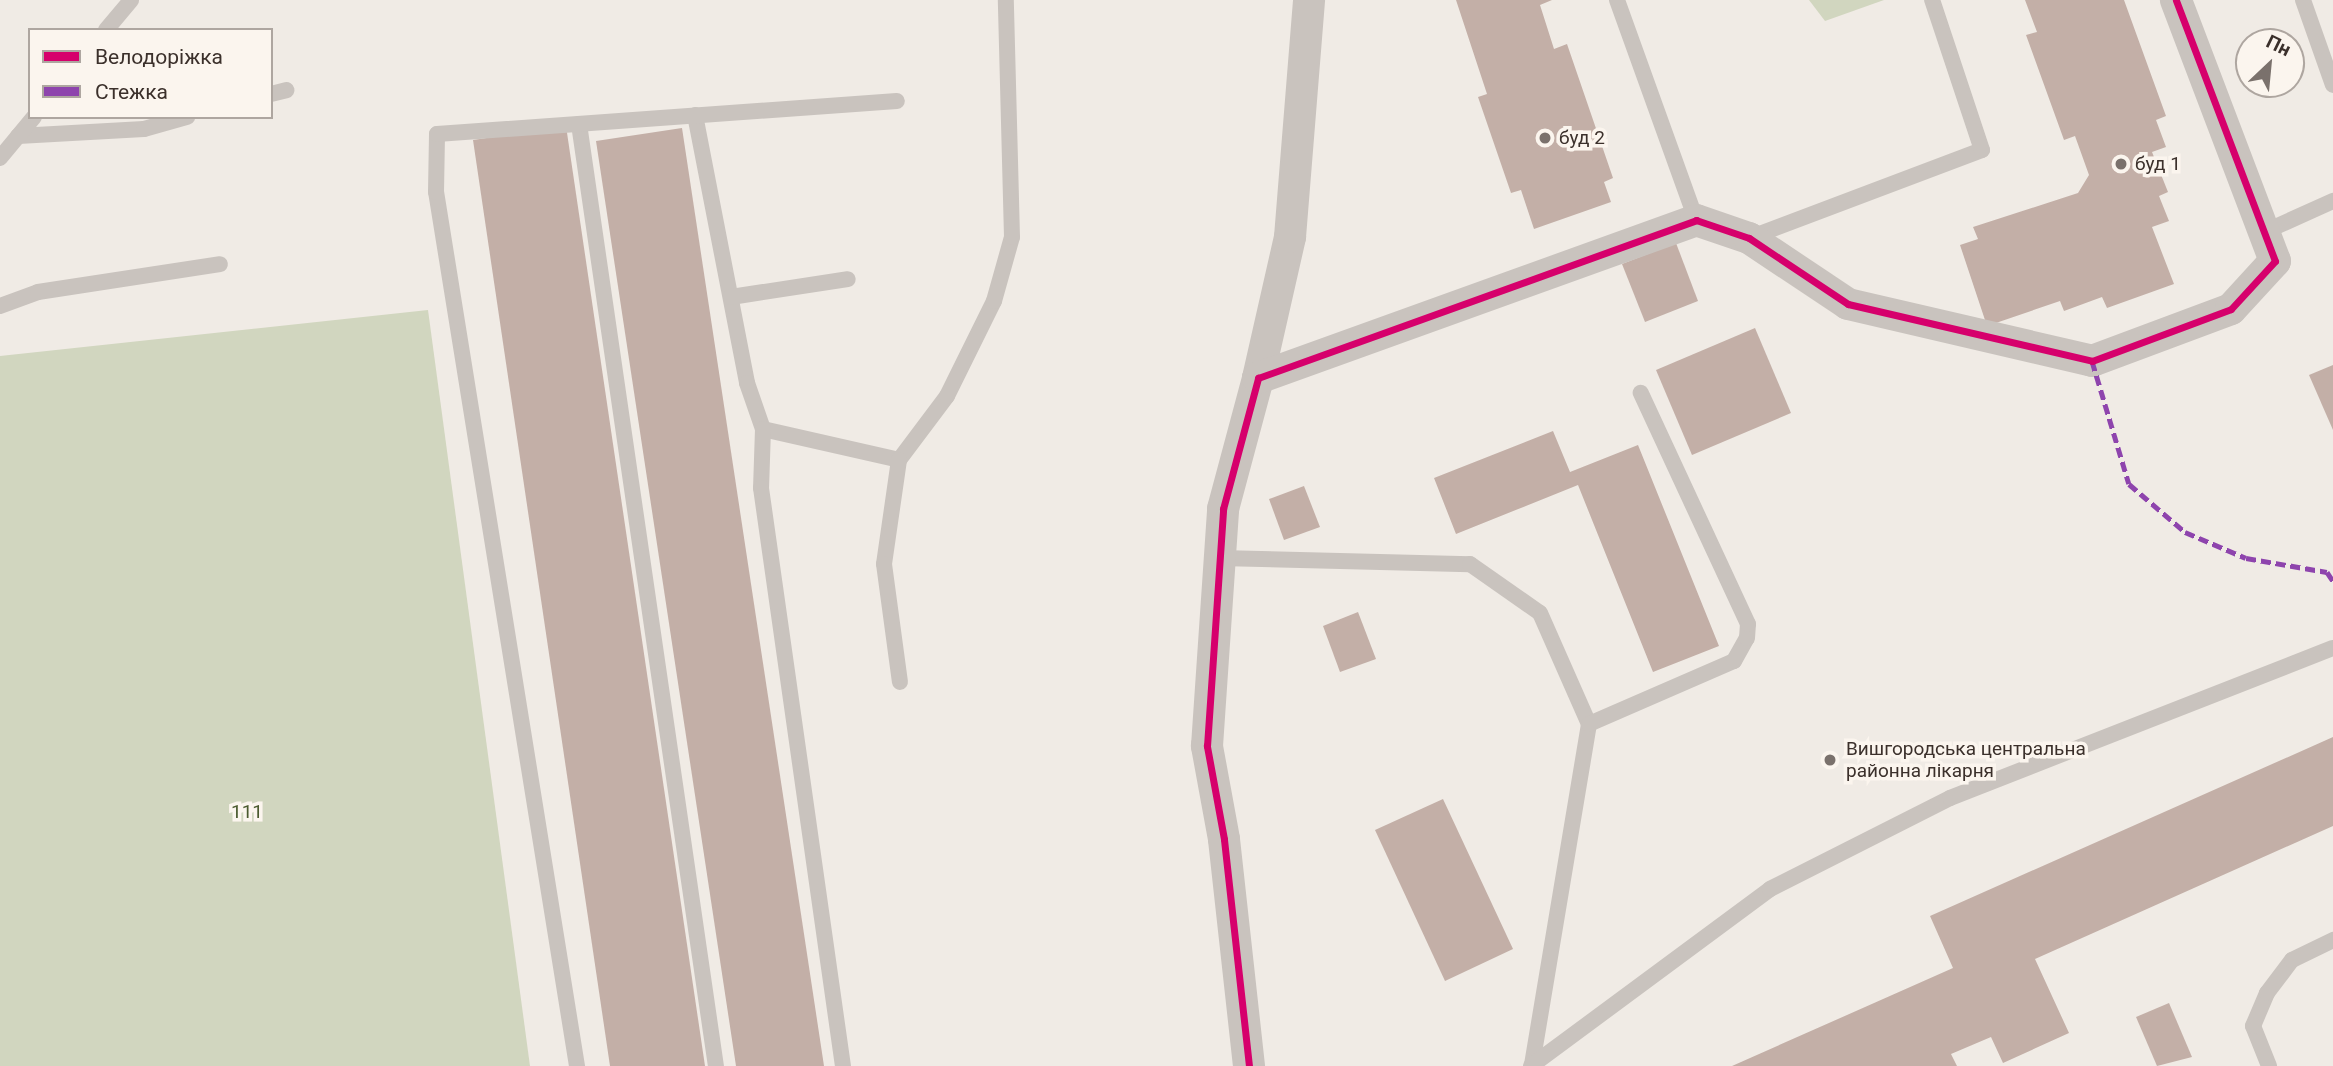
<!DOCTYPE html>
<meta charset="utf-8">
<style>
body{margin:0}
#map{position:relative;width:2333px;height:1066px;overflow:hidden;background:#f0ebe5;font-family:Roboto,sans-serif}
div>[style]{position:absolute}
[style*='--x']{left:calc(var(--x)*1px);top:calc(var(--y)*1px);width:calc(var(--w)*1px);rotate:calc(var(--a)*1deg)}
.green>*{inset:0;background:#d1d6bf}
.building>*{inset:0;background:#c3afa7}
.service>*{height:16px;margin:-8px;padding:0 8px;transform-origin:8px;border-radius:8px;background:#c9c3be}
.minor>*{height:32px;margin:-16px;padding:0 16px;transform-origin:16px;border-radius:16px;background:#c9c3be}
.quiet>*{height:5px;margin-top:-2.5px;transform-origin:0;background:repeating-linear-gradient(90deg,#8e44ad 0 10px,transparent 0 15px)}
.cycleway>*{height:7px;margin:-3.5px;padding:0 3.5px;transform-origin:3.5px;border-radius:3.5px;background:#d6006c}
.dots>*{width:19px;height:19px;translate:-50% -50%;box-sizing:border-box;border:4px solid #fbf5ee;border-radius:50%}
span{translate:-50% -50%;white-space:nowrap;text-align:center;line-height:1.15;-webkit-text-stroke:7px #fbf5ee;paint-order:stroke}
.poi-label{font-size:19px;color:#3b302b}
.left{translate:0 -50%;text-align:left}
.park-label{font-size:19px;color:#4a5a2e}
.legend{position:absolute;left:28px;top:28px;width:245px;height:91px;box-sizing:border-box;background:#fbf5ee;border:2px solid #aea6a0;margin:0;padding:9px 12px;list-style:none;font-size:21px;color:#3b302b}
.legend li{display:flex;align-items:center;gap:14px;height:35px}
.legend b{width:35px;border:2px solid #aea6a0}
.north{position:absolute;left:2235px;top:28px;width:70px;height:70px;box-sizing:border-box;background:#fbf5ee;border:2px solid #aea6a0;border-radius:50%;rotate:26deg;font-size:19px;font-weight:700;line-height:28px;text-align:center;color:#3b302b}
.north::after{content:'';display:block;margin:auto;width:24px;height:32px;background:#7a716c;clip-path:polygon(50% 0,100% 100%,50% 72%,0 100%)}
</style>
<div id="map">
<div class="green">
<div style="clip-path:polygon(1809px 0,1884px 0,1825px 21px)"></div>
<div style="clip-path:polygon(428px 310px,530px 1066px,0 1066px,0 356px)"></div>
</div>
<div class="building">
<div style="clip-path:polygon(1456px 0,1552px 0,1540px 5px,1554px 49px,1567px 44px,1613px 178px,1604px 182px,1611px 202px,1534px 229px,1521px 190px,1511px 193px,1478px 97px,1487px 94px)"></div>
<div style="clip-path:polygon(2025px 0,2124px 0,2166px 116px,2156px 120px,2166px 147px,2152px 152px,2168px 192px,2159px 196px,2169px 221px,2152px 227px,2174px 284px,2107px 308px,2102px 297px,2064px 311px,2060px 301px,1987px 326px,1960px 245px,1978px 239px,1973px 227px,2078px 193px,2089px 175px,2075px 136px,2064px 140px,2026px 35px,2037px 32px)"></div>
<div style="clip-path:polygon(566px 126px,705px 1066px,610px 1066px,473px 140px)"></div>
<div style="clip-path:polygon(682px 128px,824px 1066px,736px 1066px,596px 141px)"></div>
<div style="clip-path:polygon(1676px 243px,1698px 301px,1645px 322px,1622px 264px)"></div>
<div style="clip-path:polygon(1755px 328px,1791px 413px,1692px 455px,1656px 370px)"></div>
<div style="clip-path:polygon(2333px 365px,2333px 430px,2309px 375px)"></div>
<div style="clip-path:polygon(1553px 431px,1570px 472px,1638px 445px,1719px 646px,1653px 672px,1578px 485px,1456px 534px,1434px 478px)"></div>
<div style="clip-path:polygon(1304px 486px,1320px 527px,1284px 540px,1269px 499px)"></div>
<div style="clip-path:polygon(1358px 612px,1376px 659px,1340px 672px,1323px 626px)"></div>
<div style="clip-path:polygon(2333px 737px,2333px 826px,2035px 959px,2069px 1033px,2003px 1063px,1991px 1037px,1951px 1054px,1957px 1066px,1732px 1066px,1953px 968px,1930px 916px)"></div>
<div style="clip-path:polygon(1443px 799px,1513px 949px,1445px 981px,1375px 830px)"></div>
<div style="clip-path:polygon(2169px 1003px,2192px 1057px,2157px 1066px,2136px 1017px)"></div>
</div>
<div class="service">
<div style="--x:1617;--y:0;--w:234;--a:70.2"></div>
<div style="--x:2303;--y:0;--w:90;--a:70.6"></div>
<div style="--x:106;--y:30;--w:39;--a:-50"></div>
<div style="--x:271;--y:94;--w:16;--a:-14"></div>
<div style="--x:695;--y:115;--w:273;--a:79"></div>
<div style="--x:747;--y:383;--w:49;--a:70.8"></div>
<div style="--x:763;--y:429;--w:139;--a:12.8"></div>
<div style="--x:899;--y:460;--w:80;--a:-53.1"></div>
<div style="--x:947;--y:396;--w:106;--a:-63.7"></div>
<div style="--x:994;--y:301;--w:66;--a:-74.3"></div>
<div style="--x:1012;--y:237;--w:237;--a:-91.5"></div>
<div style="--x:579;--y:124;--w:952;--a:81.73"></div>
<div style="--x:18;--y:136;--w:126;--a:-3.2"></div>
<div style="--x:144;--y:129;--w:45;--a:-15.6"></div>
<div style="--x:0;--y:158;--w:53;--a:-50.3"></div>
<div style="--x:2264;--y:232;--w:76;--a:-24.2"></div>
<div style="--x:1749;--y:238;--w:249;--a:-20.7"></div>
<div style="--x:1982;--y:150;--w:158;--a:-108.4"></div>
<div style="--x:731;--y:297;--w:118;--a:-8.7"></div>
<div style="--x:0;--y:306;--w:40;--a:-20.2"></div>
<div style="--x:38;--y:292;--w:184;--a:-8.7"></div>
<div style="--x:763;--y:429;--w:59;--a:91.9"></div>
<div style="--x:761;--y:488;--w:584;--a:81.93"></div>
<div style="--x:899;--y:460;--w:105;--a:98.2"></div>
<div style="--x:884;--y:564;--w:119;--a:82.3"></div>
<div style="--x:1219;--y:558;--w:251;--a:1.4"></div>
<div style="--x:1470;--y:564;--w:85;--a:35"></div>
<div style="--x:1540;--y:613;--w:121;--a:66.2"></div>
<div style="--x:1589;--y:724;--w:345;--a:99.5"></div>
<div style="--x:1589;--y:724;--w:158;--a:-23.5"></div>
<div style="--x:1734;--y:661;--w:26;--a:-61"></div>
<div style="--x:1747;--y:638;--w:14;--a:-86"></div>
<div style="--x:1748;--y:624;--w:255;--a:-114.9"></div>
<div style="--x:577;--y:1066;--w:885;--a:-99.16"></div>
<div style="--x:436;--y:192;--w:58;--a:-89"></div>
<div style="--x:437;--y:134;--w:461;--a:-4.1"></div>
<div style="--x:1531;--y:1066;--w:297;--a:-36.5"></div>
<div style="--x:1770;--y:889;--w:202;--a:-26.8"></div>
<div style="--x:1950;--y:798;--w:411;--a:-21.4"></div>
<div style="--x:2269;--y:1066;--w:43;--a:-111.8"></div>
<div style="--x:2253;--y:1026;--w:36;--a:-67"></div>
<div style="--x:2267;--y:993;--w:41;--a:-52.9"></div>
<div style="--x:2292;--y:960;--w:46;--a:-26"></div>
</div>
<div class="minor">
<div style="--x:1258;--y:378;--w:145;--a:-77.2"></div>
<div style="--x:1290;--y:237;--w:238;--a:-85.4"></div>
<div style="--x:1249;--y:1066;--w:228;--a:-96.3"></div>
<div style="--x:1224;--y:839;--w:95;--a:-100.4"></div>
<div style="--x:1207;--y:746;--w:238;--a:-86.1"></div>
<div style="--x:1223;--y:509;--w:136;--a:-75"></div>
<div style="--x:1258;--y:378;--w:466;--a:-19.8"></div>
<div style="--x:1696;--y:220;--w:56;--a:18.8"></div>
<div style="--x:1749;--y:238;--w:119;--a:33.7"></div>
<div style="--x:1848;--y:304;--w:251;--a:13.1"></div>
<div style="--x:2092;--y:361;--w:148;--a:-20.5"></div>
<div style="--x:2231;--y:309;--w:65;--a:-47.5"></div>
<div style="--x:2275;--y:261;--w:279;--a:-110.8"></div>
</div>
<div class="quiet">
<div style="--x:2092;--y:361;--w:128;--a:73.3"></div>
<div style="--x:2129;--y:484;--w:74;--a:40.6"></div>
<div style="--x:2185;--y:532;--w:66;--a:23.1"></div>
<div style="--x:2246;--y:558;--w:82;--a:9.8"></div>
<div style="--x:2327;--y:572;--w:11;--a:56"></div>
</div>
<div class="cycleway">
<div style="--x:1249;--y:1066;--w:228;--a:-96.3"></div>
<div style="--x:1224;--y:839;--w:95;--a:-100.4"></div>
<div style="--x:1207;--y:746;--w:238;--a:-86.1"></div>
<div style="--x:1223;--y:509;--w:136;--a:-75"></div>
<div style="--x:1258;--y:378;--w:466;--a:-19.8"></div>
<div style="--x:1696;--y:220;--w:56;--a:18.8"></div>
<div style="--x:1749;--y:238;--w:119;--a:33.7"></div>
<div style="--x:1848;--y:304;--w:251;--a:13.1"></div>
<div style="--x:2092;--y:361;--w:148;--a:-20.5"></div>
<div style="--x:2231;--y:309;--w:65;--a:-47.5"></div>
<div style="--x:2275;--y:261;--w:279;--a:-110.8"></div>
</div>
<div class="dots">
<div style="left:1545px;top:138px;background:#7a716c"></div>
<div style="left:2121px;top:164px;background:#7a716c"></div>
<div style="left:1830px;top:760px;background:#7a716c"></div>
</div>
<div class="poi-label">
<span class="left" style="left:1559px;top:138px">буд 2</span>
<span class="left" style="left:2135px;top:164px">буд 1</span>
<span class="left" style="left:1846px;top:760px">Вишгородська центральна<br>районна лікарня</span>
</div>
<div class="park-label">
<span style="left:247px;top:812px">111</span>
</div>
<ul class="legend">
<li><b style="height:9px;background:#d6006c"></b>Велодоріжка</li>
<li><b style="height:9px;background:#8e44ad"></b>Стежка</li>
</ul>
<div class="north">Пн</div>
</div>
